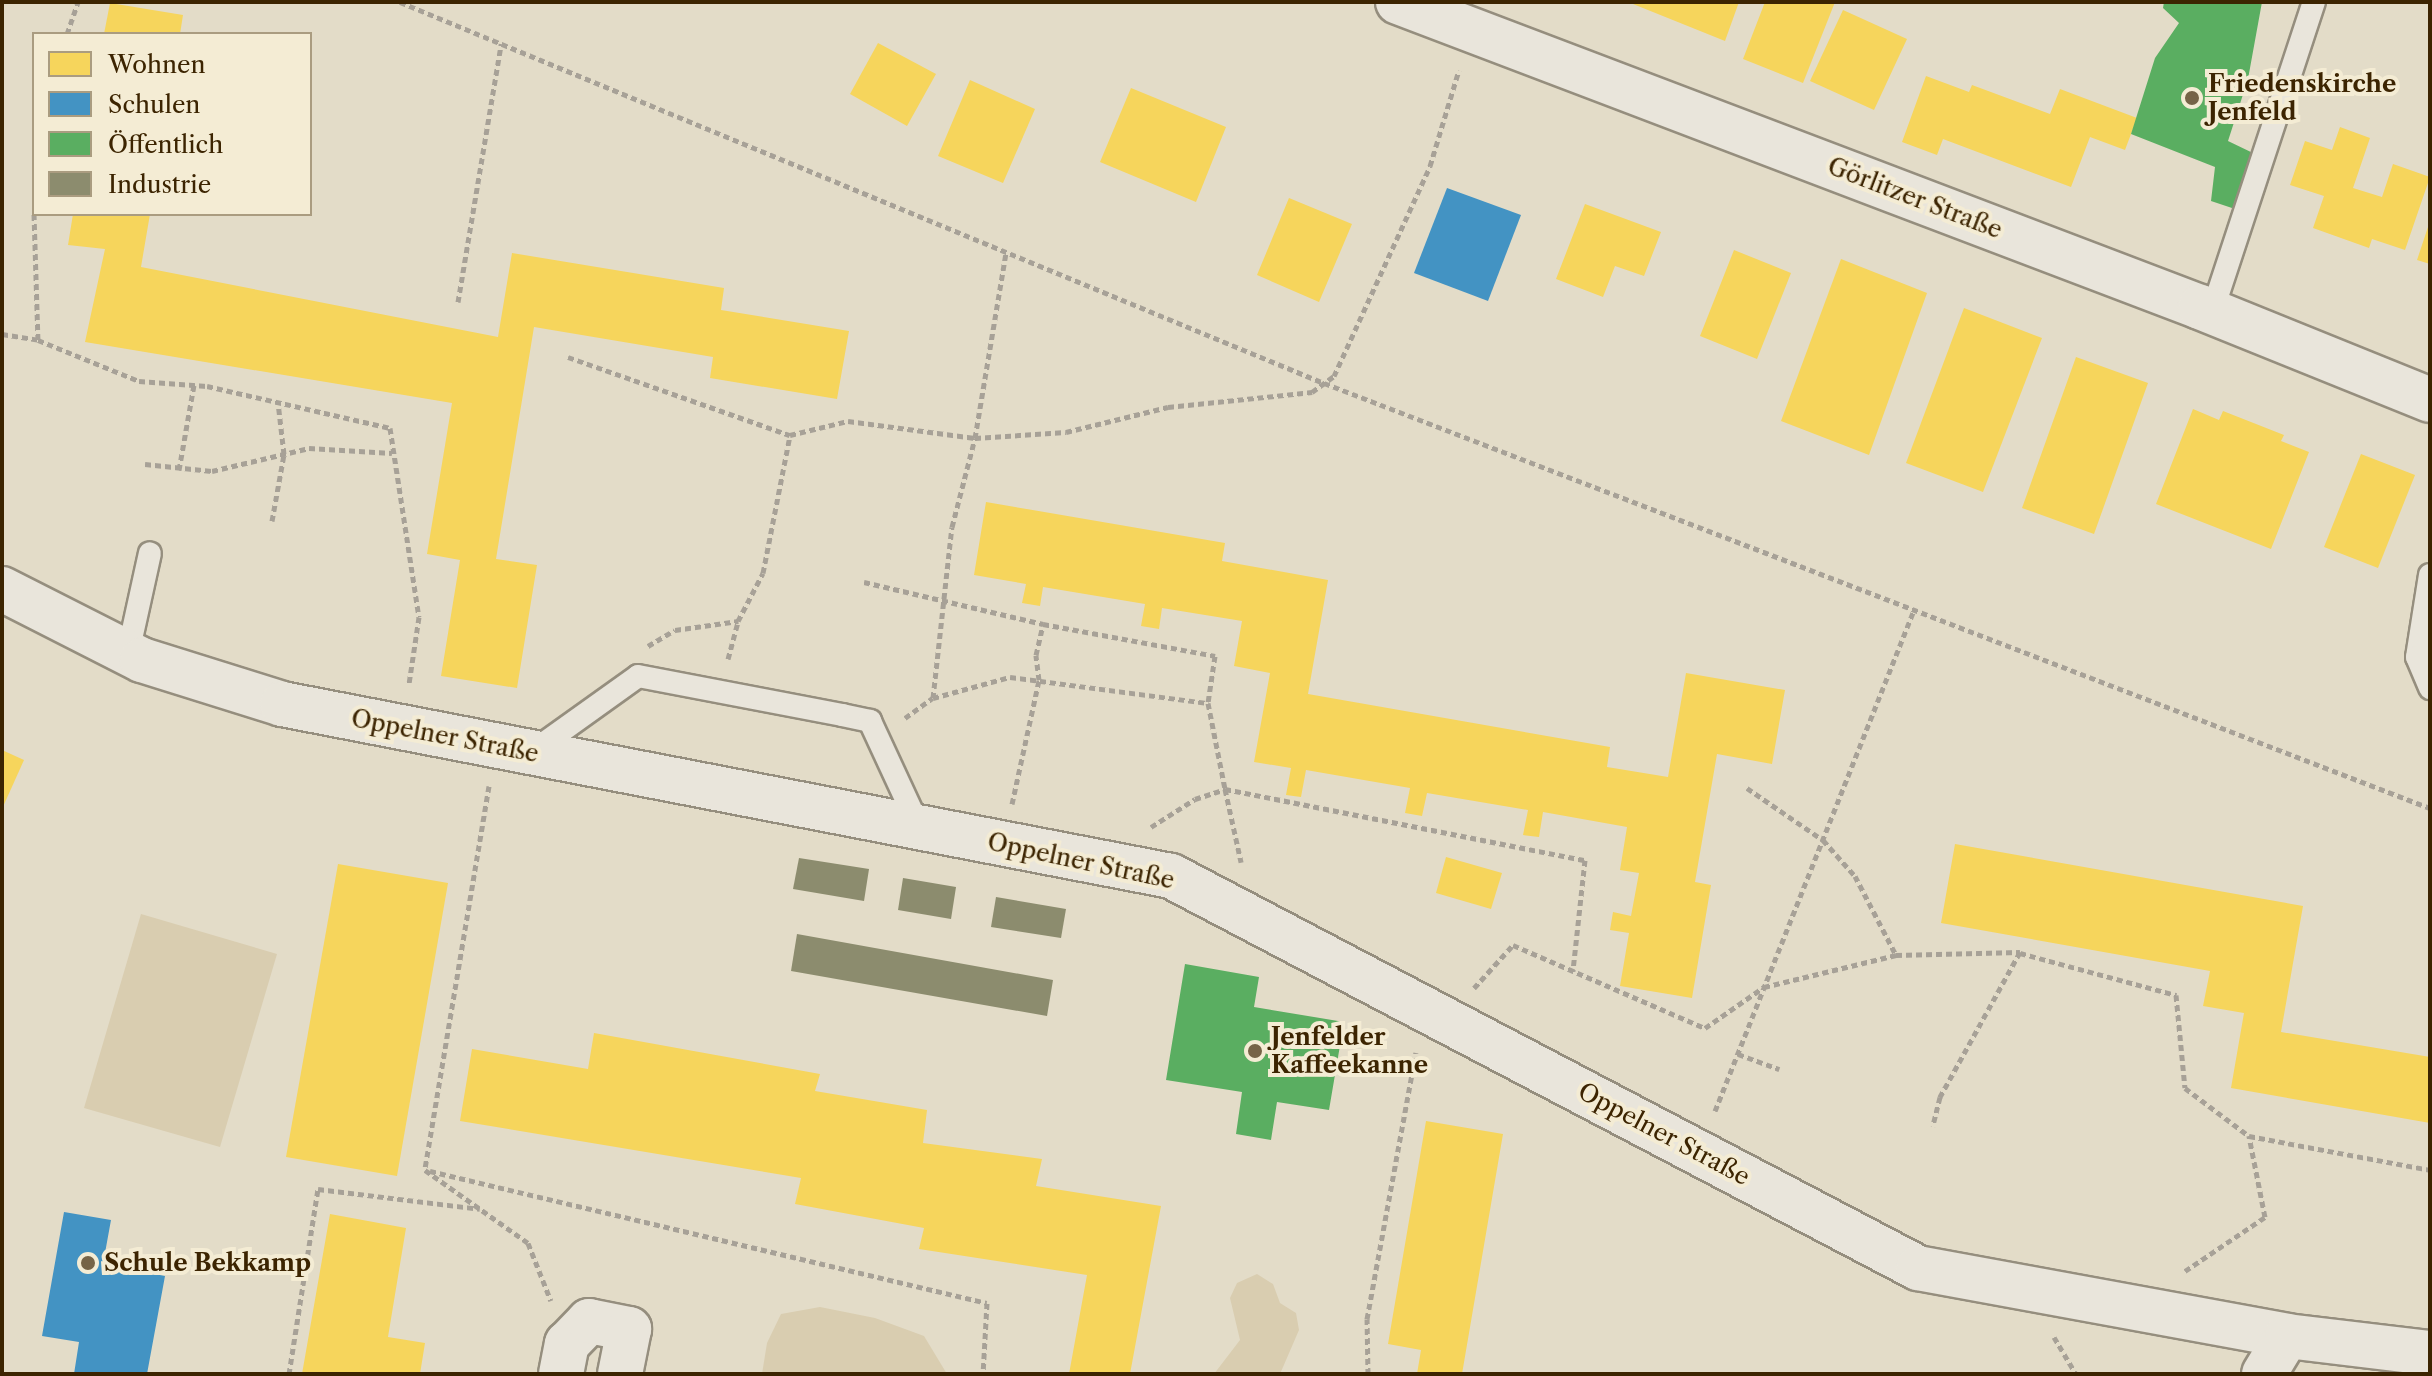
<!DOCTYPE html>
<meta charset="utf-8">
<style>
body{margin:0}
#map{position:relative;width:2432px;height:1376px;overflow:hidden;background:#e3dcc8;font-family:"Libre Caslon Text",serif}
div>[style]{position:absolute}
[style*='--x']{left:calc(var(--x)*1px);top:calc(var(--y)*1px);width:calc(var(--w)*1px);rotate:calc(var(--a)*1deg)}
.green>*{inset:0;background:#d9cdb0}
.homes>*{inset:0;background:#f6d55c}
.schools>*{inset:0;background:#4393c3}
.public>*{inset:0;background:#5aae61}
.industry>*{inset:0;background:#8c8c6e}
.path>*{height:5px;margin-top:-2.5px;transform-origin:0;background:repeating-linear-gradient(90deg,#a7a197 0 6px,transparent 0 10px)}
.roads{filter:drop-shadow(2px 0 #958e7e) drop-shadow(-2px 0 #958e7e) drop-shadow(0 2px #958e7e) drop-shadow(0 -2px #958e7e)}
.lane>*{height:22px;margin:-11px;padding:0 11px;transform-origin:11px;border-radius:11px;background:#e9e5db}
.street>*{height:44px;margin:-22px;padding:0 22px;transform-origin:22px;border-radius:22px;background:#e9e5db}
.dots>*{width:22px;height:22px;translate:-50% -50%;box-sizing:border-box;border:4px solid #f4ecd4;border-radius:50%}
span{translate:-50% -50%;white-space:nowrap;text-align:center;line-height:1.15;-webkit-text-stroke:8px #f4ecd4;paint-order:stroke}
.poi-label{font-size:24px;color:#3c2401;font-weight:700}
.left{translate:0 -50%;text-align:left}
.street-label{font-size:24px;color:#3c2401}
.frame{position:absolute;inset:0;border:4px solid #3c2401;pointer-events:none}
.legend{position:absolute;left:32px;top:32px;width:280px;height:184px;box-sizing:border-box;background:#f4ecd4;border:2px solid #aa9c80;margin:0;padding:10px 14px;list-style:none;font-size:24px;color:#3c2401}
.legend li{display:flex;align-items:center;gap:16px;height:40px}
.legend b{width:40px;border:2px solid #aa9c80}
</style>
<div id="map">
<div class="green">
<div style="clip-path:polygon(141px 914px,277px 954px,220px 1147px,84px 1108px)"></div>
<div style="clip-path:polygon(1257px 1274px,1273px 1284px,1280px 1303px,1296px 1313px,1299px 1330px,1280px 1374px,1214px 1374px,1240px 1340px,1230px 1298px,1237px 1283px)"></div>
<div style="clip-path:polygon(820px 1307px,875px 1318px,924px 1336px,947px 1374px,762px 1374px,767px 1343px,781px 1314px)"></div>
</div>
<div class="homes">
<div style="clip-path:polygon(1628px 2px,1739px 2px,1725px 41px)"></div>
<div style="clip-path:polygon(1765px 2px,1835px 2px,1803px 83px,1743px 59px)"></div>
<div style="clip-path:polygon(110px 3px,183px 15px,180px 34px,104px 34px)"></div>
<div style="clip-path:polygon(1843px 10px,1907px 39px,1874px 110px,1810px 81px)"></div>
<div style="clip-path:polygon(878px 43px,936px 74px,907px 126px,850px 94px)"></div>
<div style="clip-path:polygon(1926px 76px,1969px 92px,1972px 85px,2050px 114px,2060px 89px,2137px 118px,2125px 150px,2090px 137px,2071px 187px,1943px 139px,1937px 155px,1902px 142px)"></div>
<div style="clip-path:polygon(970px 80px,1035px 109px,1003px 183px,938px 156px)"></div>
<div style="clip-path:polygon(1131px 88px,1226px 127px,1196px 202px,1100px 162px)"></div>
<div style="clip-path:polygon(2340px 127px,2370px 138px,2353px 188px,2382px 197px,2393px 164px,2430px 177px,2405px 250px,2372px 239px,2369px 248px,2313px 228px,2324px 196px,2290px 185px,2305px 141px,2332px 150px)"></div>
<div style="clip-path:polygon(1289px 198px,1352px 224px,1319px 302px,1257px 275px)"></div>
<div style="clip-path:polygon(1585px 204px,1661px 232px,1644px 276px,1615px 266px,1603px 297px,1556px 279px)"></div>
<div style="clip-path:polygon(73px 214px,150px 214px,141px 267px,498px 337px,512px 253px,724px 288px,721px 310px,849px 331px,837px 399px,710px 378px,713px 357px,534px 327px,496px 559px,537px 565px,517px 688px,441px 676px,460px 560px,427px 554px,452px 403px,85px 342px,105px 249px,68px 245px)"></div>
<div style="clip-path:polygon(2429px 224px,2430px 224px,2430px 264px,2417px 260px)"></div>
<div style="clip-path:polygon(1734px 250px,1791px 273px,1757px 359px,1700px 336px)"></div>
<div style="clip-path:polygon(1841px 259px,1927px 293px,1869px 455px,1781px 421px)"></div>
<div style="clip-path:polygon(1964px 308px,2042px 338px,1983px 492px,1906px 463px)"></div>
<div style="clip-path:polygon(2076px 357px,2148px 383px,2094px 534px,2022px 508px)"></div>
<div style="clip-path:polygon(2193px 409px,2219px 420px,2223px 411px,2284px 435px,2281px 441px,2309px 452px,2271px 549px,2156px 504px)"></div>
<div style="clip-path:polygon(2361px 454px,2415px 475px,2378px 568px,2324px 547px)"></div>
<div style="clip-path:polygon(986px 502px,1225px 543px,1222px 561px,1328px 580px,1308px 694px,1610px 747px,1607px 767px,1668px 777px,1686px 673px,1785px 690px,1772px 764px,1717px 754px,1695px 882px,1711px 885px,1692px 998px,1620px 986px,1629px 933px,1610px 930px,1613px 912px,1631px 916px,1639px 873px,1620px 870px,1627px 827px,1543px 812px,1539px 837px,1523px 835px,1528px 810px,1427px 793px,1422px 816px,1405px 813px,1410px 788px,1306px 770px,1301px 797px,1286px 795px,1291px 768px,1254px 762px,1270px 673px,1234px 666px,1242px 621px,1162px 608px,1159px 629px,1141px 626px,1145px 604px,1043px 587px,1040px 606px,1022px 603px,1026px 584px,974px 575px)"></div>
<div style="clip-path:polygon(2px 750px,24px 760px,2px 809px)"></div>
<div style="clip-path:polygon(1955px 844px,2303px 906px,2281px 1032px,2430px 1057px,2430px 1123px,2231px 1088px,2244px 1013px,2203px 1006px,2210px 971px,1941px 923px)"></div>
<div style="clip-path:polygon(1446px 857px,1502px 873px,1491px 909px,1436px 893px)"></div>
<div style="clip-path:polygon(338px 864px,448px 883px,397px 1176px,286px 1157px)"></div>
<div style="clip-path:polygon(594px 1033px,820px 1074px,815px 1091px,927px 1110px,923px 1143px,1042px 1159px,1036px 1186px,1161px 1206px,1130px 1374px,1069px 1374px,1087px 1275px,919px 1249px,924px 1228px,795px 1204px,801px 1178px,460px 1121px,472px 1049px,588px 1069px)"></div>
<div style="clip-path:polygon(1426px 1121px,1503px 1134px,1462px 1374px,1417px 1374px,1421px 1350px,1388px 1344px)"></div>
<div style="clip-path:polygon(330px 1214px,406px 1228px,388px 1337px,425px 1343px,420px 1374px,302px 1374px)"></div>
</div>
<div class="schools">
<div style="clip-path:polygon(1447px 188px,1521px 215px,1488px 301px,1414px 273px)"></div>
<div style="clip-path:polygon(64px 1212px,111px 1220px,103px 1264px,165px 1276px,147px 1374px,74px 1374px,79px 1342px,42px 1336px)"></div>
</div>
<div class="public">
<div style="clip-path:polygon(2164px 2px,2262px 2px,2248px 79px,2228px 141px,2255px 154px,2235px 209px,2211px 201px,2215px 167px,2131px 134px,2155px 58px,2179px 23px,2163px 8px)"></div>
<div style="clip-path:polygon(1185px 964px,1259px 977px,1254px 1007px,1344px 1022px,1329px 1110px,1277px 1102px,1271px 1140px,1236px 1134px,1242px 1092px,1166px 1080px)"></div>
</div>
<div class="industry">
<div style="clip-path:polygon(799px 858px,869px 869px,864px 901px,793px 889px)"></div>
<div style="clip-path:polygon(903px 878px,956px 887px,951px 919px,898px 910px)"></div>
<div style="clip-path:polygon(996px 897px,1066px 909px,1061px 938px,991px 927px)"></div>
<div style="clip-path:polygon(797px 934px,1053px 980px,1047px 1016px,791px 971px)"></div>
</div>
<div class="path">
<div style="--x:400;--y:2;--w:999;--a:22.41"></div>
<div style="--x:1324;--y:383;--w:1185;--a:21.02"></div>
<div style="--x:67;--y:34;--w:34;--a:-71"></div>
<div style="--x:34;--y:214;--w:126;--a:88.2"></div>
<div style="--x:38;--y:340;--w:109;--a:22.1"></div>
<div style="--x:139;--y:381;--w:68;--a:4.2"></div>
<div style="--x:207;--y:386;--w:188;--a:12.9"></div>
<div style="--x:390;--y:428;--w:191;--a:81.3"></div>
<div style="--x:419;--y:617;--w:68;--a:98.5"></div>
<div style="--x:458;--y:302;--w:262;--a:-80.5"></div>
<div style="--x:2;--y:334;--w:36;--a:9"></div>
<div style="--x:568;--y:357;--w:235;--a:19.4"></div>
<div style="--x:145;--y:464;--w:67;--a:6"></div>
<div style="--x:212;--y:471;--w:100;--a:-13.3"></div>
<div style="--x:309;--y:448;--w:83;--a:3.4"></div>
<div style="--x:179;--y:470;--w:86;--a:-80"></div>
<div style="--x:272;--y:521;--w:68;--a:-79.8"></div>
<div style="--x:284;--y:454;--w:52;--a:-96.6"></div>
<div style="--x:864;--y:582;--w:184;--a:13.2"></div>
<div style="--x:1043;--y:624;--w:175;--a:10.5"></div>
<div style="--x:1215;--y:656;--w:48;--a:98.5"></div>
<div style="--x:1208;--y:703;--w:88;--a:78.8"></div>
<div style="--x:1225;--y:789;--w:367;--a:11.2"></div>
<div style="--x:1585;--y:860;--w:112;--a:96.2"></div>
<div style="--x:648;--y:646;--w:31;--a:-31"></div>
<div style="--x:675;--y:630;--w:64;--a:-8.1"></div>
<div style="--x:728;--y:659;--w:39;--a:-75"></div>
<div style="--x:738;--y:621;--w:54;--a:-62.5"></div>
<div style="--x:763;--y:573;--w:141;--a:-78.9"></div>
<div style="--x:790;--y:435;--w:60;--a:-13.6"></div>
<div style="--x:848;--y:421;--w:128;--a:7.6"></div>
<div style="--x:975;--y:438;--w:91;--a:-3.8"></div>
<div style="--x:1066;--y:432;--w:105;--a:-13.8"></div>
<div style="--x:1168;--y:407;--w:145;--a:-5.9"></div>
<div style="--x:1312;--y:392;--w:27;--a:-36"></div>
<div style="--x:1334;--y:376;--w:231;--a:-65.4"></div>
<div style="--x:1430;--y:166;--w:100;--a:-73.2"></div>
<div style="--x:933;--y:698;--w:80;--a:-15.3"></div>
<div style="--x:1010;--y:677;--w:200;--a:7.5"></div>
<div style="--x:905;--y:718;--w:34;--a:-36"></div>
<div style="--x:933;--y:698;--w:172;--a:-83.7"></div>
<div style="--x:952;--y:527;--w:92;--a:-75.5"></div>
<div style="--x:975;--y:438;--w:189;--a:-80.5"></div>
<div style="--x:489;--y:786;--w:389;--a:99.5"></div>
<div style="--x:425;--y:1170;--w:126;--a:35.3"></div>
<div style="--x:528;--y:1243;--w:62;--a:68.4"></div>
<div style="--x:1747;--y:788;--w:92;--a:34.4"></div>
<div style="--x:1823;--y:840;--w:48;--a:48.4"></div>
<div style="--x:1855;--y:876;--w:89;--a:62.6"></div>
<div style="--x:1896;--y:955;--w:124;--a:-1.4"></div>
<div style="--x:2020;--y:952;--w:166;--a:118.9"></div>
<div style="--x:1940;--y:1097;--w:30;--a:104"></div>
<div style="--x:1012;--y:804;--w:127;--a:-77.7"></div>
<div style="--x:1039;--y:680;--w:25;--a:-97"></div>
<div style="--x:1036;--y:655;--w:32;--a:-77"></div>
<div style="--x:1151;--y:827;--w:52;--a:-32.5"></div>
<div style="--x:1195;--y:799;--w:32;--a:-18"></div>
<div style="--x:1225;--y:789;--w:75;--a:77.6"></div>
<div style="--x:2020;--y:953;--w:162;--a:15.1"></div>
<div style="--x:2176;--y:995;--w:93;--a:84.5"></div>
<div style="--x:2185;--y:1088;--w:80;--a:36.9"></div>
<div style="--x:2249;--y:1136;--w:184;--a:10.6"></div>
<div style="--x:1474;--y:988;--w:58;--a:-47.8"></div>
<div style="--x:1513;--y:945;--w:209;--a:23.4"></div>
<div style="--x:1705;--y:1028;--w:72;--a:-34.8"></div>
<div style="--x:1764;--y:987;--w:136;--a:-13.6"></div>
<div style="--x:1738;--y:1054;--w:44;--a:20.1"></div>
<div style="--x:1715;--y:1111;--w:539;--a:-68.34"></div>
<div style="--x:430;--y:1171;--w:572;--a:13.33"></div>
<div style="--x:987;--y:1303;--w:71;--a:93.2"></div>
<div style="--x:2185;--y:1271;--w:97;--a:-34"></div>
<div style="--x:2265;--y:1217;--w:83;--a:-101.2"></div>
<div style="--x:2054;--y:1337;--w:43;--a:59.3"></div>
<div style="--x:289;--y:1374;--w:187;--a:-81.1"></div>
<div style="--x:318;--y:1189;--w:163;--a:7"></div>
<div style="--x:1368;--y:1374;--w:55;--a:-91"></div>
<div style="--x:1367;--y:1319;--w:271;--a:-79.6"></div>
</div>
<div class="roads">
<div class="lane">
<div style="--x:2212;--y:312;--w:326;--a:-71.8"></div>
<div style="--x:2430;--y:575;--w:83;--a:99"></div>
<div style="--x:2417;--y:657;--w:34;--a:67"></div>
<div style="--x:128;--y:653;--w:102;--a:-77.6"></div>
<div style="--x:532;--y:752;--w:130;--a:-35.6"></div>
<div style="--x:638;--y:676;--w:208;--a:10.8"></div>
<div style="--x:842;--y:715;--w:29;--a:12"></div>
<div style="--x:870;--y:721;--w:117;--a:65.2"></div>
</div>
<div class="street">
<div style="--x:1398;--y:2;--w:858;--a:20.82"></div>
<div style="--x:2200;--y:307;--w:248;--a:22"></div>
<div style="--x:2;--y:589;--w:157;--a:26.9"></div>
<div style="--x:142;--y:660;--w:147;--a:17.4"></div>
<div style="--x:282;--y:704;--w:905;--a:10.95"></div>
<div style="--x:1171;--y:876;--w:844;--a:27.69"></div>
<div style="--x:1918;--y:1268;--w:375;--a:10.4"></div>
<div style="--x:561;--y:1374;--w:31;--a:-79"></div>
<div style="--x:567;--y:1344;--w:32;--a:-46"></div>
<div style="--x:589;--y:1321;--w:41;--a:11.3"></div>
<div style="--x:629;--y:1329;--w:46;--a:101.3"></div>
<div style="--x:2264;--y:1374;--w:44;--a:-58.8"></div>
<div style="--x:2287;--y:1336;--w:144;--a:6.8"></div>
</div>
</div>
<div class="dots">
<div style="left:2192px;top:98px;background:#766447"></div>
<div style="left:1255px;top:1051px;background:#766447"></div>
<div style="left:88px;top:1263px;background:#766447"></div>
</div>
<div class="poi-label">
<span class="left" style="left:2208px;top:98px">Friedenskirche<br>Jenfeld</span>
<span class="left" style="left:1271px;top:1051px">Jenfelder<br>Kaffeekanne</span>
<span class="left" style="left:104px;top:1263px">Schule Bekkamp</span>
</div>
<div class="street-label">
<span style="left:1915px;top:198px;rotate:21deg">Görlitzer Straße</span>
<span style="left:445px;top:736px;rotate:11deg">Oppelner Straße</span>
<span style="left:1081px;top:861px;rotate:12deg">Oppelner Straße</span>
<span style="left:1664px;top:1134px;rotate:28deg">Oppelner Straße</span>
</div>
<div class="frame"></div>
<ul class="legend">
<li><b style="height:22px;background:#f6d55c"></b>Wohnen</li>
<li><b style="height:22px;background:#4393c3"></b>Schulen</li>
<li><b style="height:22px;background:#5aae61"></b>Öffentlich</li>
<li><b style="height:22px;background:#8c8c6e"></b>Industrie</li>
</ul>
</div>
